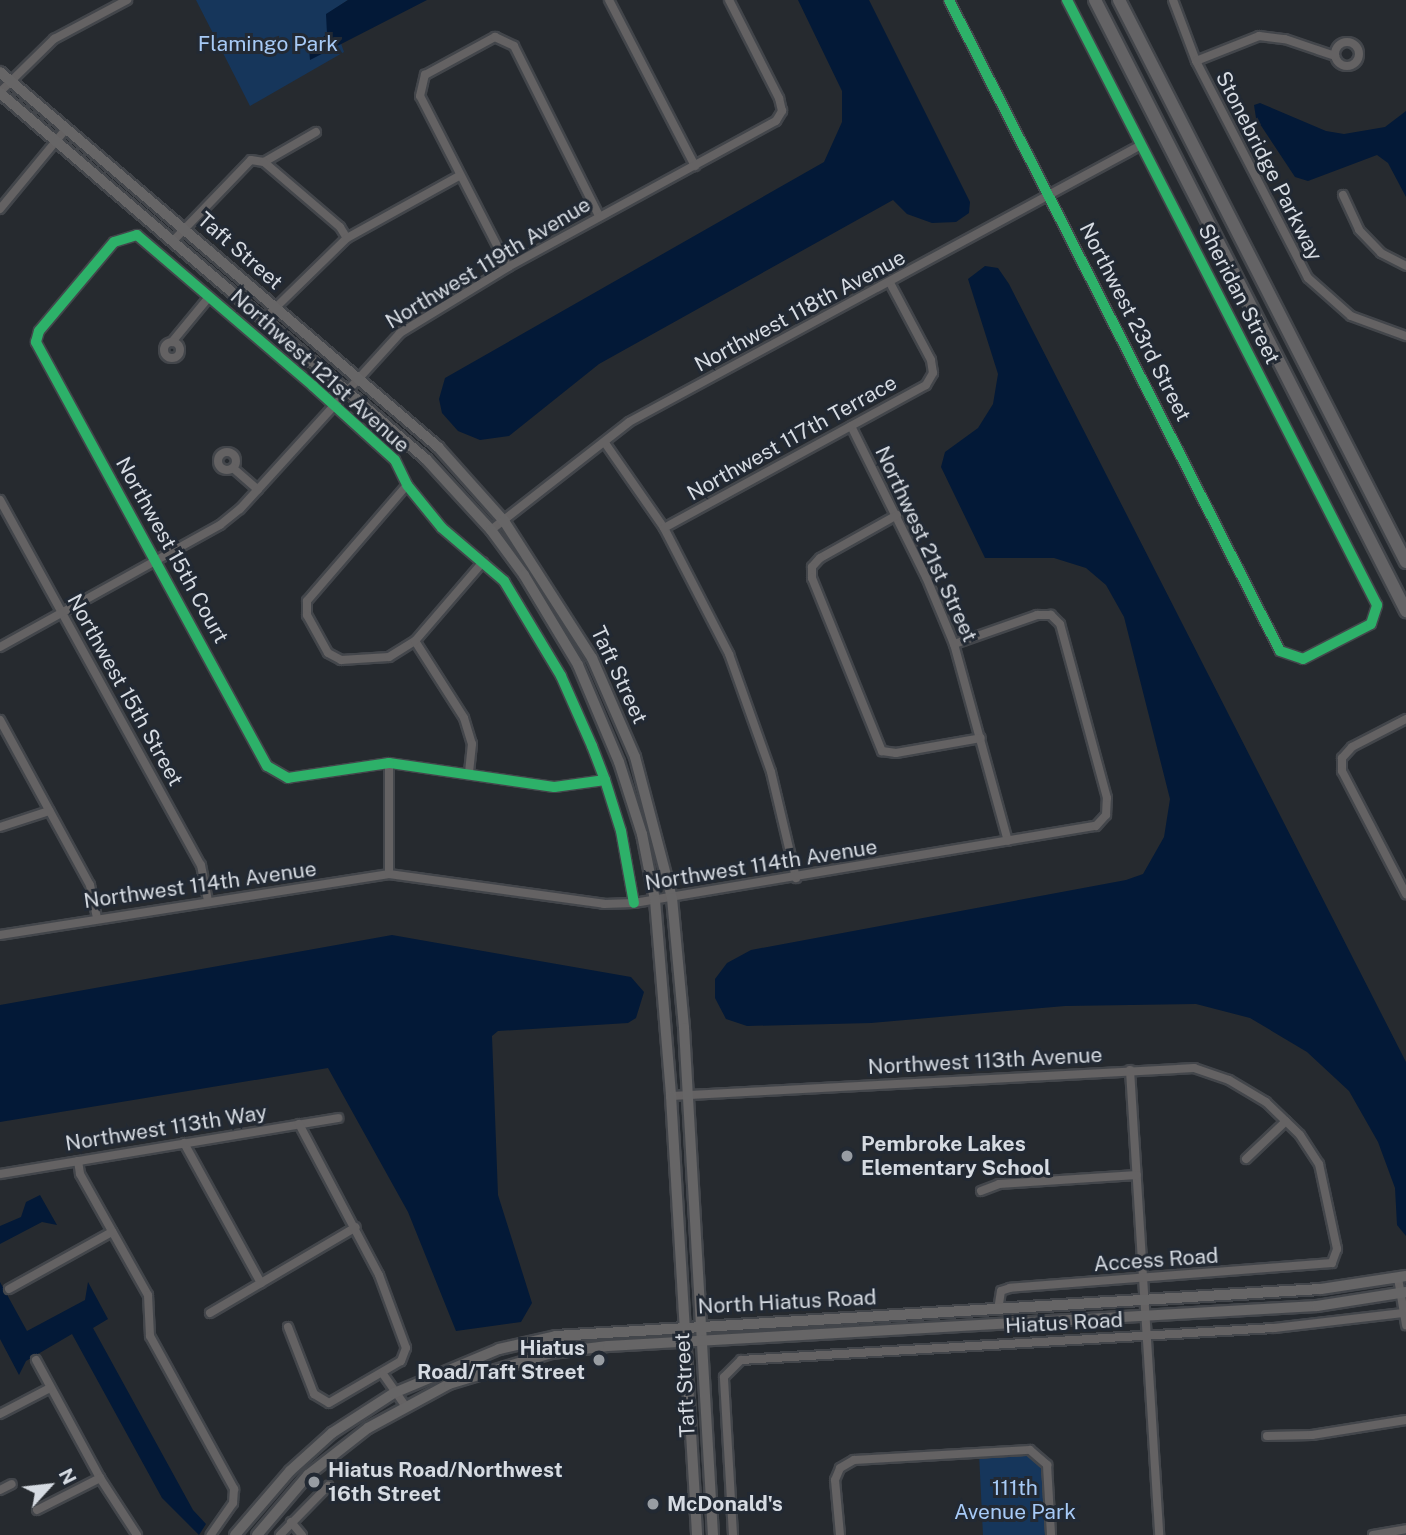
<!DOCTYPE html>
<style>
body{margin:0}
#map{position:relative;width:1406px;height:1535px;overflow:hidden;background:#262a2f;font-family:"Public Sans",sans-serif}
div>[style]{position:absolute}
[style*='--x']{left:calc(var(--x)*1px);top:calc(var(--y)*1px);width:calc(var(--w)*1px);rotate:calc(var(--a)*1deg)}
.green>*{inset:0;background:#16365b}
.water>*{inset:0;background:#031937}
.roads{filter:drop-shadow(2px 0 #43464b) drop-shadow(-2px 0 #43464b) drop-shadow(0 2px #43464b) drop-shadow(0 -2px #43464b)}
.street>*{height:8px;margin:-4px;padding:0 4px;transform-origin:4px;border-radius:4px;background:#646263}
.street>.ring{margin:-4px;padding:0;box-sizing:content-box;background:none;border:8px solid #646263;border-radius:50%}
.secondary>*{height:10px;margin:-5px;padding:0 5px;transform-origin:5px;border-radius:5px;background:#666566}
.primary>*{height:12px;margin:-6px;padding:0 6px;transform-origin:6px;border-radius:6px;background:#646365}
.cycleway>*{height:10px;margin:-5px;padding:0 5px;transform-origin:5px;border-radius:5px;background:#2db169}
.dots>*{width:19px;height:19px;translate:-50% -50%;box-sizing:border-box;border:4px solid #222933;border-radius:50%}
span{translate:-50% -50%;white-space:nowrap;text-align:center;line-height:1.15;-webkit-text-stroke:6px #222933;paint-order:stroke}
.park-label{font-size:21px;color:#a7caf6}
.street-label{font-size:21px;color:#d6dbe2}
.poi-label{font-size:21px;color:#d6dbe2;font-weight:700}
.left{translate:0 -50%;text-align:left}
.right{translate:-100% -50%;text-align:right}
.north{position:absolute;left:14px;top:1451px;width:70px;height:70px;-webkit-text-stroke:5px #222933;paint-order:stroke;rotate:63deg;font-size:19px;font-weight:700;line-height:28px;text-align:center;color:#d6dbe2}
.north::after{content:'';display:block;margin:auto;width:24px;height:32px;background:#d6dbe2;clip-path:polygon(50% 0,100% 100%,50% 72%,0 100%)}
</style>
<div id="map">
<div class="green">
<div style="clip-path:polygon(196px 0,348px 0,330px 12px,344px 52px,250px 106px)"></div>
<div style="clip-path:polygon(1030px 1450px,1047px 1465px,1051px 1535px,983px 1535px,979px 1453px)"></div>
</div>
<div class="water">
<div style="clip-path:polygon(348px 0,427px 0,310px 60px,309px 48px,327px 34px,326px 14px)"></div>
<div style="clip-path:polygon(798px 0,869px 0,970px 202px,969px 213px,956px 222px,932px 223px,907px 214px,893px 200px,599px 364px,509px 436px,480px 440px,458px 431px,442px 413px,439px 399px,445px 378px,824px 162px,842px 122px,842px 91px)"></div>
<div style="clip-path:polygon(1260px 103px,1326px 131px,1344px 134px,1385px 127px,1406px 111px,1406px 197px,1388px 163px,1377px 155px,1308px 181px,1295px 177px,1256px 118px,1254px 105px)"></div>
<div style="clip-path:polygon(985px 266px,998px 268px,1009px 284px,1406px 1062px,1406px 1236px,1397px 1225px,1395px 1188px,1378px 1142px,1349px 1091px,1307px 1052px,1250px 1018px,1196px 1004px,1065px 1006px,871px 1023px,747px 1026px,726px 1019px,715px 998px,715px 979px,727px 963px,751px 950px,1126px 880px,1143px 874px,1164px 837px,1170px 799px,1124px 617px,1106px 585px,1086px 568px,1054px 558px,985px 558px,941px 467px,945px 452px,978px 428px,993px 404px,998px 374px,968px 279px)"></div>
<div style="clip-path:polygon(392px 935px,631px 977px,644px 992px,636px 1018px,628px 1023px,498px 1031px,492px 1036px,498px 1195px,532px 1303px,521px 1322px,456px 1331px,408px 1212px,328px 1068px,0 1122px,0 1005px)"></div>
<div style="clip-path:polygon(40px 1195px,57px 1225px,42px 1222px,0 1244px,0 1226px,21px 1217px,26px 1202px)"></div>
<div style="clip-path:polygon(0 1282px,27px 1331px,85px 1300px,88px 1282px,108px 1319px,93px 1328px,193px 1510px,206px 1524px,199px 1535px,162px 1498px,72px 1334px,26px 1361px,19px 1375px,0 1339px)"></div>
</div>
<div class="roads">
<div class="street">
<div style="--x:609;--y:0;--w:187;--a:62.6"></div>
<div style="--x:949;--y:0;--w:730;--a:63.05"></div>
<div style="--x:1280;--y:651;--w:24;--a:19"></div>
<div style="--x:1303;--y:659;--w:76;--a:-27.2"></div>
<div style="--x:1371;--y:624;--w:20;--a:-72"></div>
<div style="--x:1377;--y:605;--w:680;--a:-117.13"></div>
<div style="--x:1173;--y:0;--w:65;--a:69.3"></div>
<div style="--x:1196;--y:61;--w:244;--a:62.7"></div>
<div style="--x:1308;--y:278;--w:57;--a:41.5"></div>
<div style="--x:1351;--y:316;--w:59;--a:20"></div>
<div class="ring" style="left:1335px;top:42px;width:16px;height:16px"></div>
<div style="--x:1196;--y:61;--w:68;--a:-21.6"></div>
<div style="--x:1259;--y:36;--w:26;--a:7"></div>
<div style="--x:1285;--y:39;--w:53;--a:18.8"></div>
<div style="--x:0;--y:92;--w:76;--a:-44.5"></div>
<div style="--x:54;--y:39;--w:83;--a:-28.1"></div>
<div style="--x:264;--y:162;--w:60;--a:-30"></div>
<div style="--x:1343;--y:195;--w:38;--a:65"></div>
<div style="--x:1359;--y:230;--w:32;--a:46"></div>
<div style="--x:1381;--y:253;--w:28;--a:27"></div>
<div style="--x:0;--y:209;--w:104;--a:-50.5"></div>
<div style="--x:173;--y:241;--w:112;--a:-46.1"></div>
<div style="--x:251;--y:160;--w:13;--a:9"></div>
<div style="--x:264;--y:162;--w:100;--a:40.5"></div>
<div style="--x:340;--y:227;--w:13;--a:58"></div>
<div style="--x:508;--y:267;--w:192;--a:-117.2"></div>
<div style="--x:420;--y:96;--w:22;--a:-77"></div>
<div style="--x:425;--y:75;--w:80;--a:-28.5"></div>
<div style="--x:495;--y:37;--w:21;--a:25"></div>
<div style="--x:514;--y:46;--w:190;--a:63.4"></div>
<div style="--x:264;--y:319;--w:116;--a:-44.3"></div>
<div style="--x:347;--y:238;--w:128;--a:-29"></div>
<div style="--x:172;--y:342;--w:58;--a:-50.6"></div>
<div class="ring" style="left:164px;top:342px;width:8px;height:8px"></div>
<div style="--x:851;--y:426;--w:169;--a:63.6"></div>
<div style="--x:926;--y:577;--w:73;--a:67.3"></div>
<div style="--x:954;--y:644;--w:204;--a:74.7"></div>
<div style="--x:605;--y:443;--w:103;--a:55.2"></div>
<div style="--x:664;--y:528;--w:142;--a:62.7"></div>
<div style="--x:729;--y:654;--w:125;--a:70.4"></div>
<div style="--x:771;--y:772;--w:109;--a:76.7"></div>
<div class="ring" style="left:218px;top:452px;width:10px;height:10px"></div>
<div style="--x:233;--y:468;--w:33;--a:41"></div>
<div style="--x:407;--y:485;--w:153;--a:130.8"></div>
<div style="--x:307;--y:601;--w:14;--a:90"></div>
<div style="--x:307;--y:615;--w:43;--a:61.1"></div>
<div style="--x:328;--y:653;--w:15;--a:28"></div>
<div style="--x:341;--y:660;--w:48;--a:-3.6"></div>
<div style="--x:389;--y:657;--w:31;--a:-32"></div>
<div style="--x:415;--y:641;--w:91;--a:57.5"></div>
<div style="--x:464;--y:718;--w:27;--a:73"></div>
<div style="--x:472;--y:744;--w:28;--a:96"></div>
<div style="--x:0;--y:500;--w:417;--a:61.2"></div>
<div style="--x:201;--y:865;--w:37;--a:79"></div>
<div style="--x:897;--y:515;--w:88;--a:150.8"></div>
<div style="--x:820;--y:558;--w:12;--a:132"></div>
<div style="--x:812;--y:567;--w:11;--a:90"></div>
<div style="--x:812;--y:578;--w:187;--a:68"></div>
<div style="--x:882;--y:751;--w:14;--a:8"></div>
<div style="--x:896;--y:753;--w:86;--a:-10"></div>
<div style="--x:664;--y:528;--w:298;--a:-28.6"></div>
<div style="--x:926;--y:385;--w:14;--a:-60"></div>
<div style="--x:933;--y:373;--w:13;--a:-99"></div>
<div style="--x:931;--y:360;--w:87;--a:-118"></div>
<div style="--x:491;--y:530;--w:175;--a:-38"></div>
<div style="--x:629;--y:422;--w:582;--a:-28.41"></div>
<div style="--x:415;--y:641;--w:104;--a:-49.3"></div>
<div style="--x:0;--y:647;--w:252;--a:-29"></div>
<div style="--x:220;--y:525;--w:26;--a:-39"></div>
<div style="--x:240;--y:509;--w:238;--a:-47.7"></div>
<div style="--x:400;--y:333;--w:127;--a:-31.4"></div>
<div style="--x:508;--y:267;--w:305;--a:-28.6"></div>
<div style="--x:776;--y:121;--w:12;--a:-59"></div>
<div style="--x:782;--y:111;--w:13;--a:-103"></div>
<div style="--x:779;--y:98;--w:110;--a:-117"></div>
<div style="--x:1406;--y:719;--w:61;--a:152.6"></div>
<div style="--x:1352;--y:747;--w:15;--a:132"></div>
<div style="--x:1342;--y:758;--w:13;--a:90"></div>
<div style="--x:1342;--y:771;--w:139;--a:62.5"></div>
<div style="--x:0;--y:720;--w:188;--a:61.4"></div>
<div style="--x:90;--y:885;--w:33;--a:78"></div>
<div style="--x:605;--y:780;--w:51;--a:172.2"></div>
<div style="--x:554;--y:787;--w:167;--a:-171.7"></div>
<div style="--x:389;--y:763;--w:102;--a:171.6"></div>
<div style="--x:288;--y:778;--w:24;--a:-150"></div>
<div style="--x:267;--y:766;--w:483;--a:-118.6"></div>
<div style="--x:36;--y:342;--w:11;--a:-75"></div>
<div style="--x:39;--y:331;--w:116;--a:-49.9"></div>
<div style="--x:114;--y:242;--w:24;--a:-17"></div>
<div style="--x:137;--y:235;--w:232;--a:40.6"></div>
<div style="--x:313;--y:386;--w:110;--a:42.1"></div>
<div style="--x:395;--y:460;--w:28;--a:64"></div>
<div style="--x:407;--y:485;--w:55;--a:50.9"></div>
<div style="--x:442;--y:528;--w:82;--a:40.5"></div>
<div style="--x:504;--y:581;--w:111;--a:59"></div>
<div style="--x:561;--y:676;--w:77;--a:66.1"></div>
<div style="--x:592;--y:746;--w:36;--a:69"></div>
<div style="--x:605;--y:780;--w:53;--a:72.6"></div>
<div style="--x:621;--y:831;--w:73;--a:79.8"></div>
<div style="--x:0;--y:827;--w:52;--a:-18.1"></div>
<div style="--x:389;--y:874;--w:111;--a:-90"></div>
<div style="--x:0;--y:935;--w:394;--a:-8.9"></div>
<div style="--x:389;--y:874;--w:217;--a:7.9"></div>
<div style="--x:604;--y:904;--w:30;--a:-2"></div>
<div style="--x:634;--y:903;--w:468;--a:-9.5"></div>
<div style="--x:1096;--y:826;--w:15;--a:-48"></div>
<div style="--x:1106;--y:815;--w:17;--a:-87"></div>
<div style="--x:1107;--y:798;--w:180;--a:-105.1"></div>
<div style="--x:1060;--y:624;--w:13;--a:-135"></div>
<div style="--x:1051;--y:615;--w:14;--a:180"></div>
<div style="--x:1037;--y:615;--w:88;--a:160.7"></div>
<div style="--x:1130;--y:1070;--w:466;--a:86.4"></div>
<div style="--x:671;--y:1096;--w:524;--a:-3.06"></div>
<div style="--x:1194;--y:1068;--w:37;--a:19"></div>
<div style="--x:1229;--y:1080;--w:43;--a:30.7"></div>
<div style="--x:1266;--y:1102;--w:47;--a:44.1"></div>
<div style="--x:1300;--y:1135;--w:35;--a:57"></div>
<div style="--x:1319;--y:1164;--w:87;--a:78"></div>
<div style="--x:1337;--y:1249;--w:15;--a:110"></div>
<div style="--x:1332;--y:1263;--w:323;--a:175.6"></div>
<div style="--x:1010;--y:1288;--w:9;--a:162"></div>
<div style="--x:1001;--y:1291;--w:18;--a:99"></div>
<div style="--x:184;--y:1143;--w:160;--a:61.2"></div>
<div style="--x:1246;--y:1159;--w:55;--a:-43.5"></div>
<div style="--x:78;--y:1161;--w:13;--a:81"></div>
<div style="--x:80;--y:1174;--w:139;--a:60.7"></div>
<div style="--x:148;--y:1295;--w:41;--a:87.2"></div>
<div style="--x:150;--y:1336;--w:175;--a:61.2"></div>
<div style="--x:234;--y:1489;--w:14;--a:94"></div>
<div style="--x:233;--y:1503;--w:39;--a:125"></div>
<div style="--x:0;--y:1174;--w:343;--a:-9.4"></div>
<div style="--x:981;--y:1191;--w:19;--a:-21"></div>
<div style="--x:999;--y:1184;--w:138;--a:-3.7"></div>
<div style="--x:1398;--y:1278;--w:48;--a:80.3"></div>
<div style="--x:9;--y:1289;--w:118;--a:-29"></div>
<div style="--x:210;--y:1313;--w:169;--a:-30.5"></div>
<div style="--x:288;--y:1327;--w:72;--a:68.8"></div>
<div style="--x:314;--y:1394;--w:17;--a:31"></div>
<div style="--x:329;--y:1403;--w:83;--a:-30.3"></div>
<div style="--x:401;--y:1361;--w:14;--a:-69"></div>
<div style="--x:406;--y:1348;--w:78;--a:-110.3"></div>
<div style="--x:379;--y:1275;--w:171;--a:-117.9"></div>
<div style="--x:36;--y:1360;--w:134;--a:61.5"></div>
<div style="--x:100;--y:1478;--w:68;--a:57"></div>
<div style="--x:383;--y:1374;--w:39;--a:55"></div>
<div style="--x:0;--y:1414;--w:56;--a:-27.5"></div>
<div style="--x:1267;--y:1436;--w:45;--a:-1.3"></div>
<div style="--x:1312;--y:1435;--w:95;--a:-9.1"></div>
<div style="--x:0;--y:1490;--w:13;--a:-27"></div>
<div style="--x:37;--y:1510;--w:71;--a:-26.9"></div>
<div style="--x:291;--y:1522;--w:17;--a:50"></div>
<div style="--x:280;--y:1535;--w:69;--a:-45.6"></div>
<div style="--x:733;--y:1535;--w:158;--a:-93.3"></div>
<div style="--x:724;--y:1377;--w:24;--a:-45"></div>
<div style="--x:741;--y:1360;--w:534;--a:-3.44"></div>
<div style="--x:1274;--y:1328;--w:130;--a:-6.6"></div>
<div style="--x:840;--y:1535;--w:55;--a:-95.2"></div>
<div style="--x:835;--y:1480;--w:13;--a:-67"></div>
<div style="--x:840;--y:1468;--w:16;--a:-30"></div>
<div style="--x:854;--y:1460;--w:176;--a:-3.3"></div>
<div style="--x:1030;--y:1450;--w:23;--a:41"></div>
<div style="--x:1047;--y:1465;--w:70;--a:86.7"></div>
<div style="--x:1373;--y:1535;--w:34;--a:-10"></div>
</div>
<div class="secondary">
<div style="--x:0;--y:72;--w:577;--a:40.57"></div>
<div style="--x:438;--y:447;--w:99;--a:48.3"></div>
<div style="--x:504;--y:521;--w:163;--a:57.3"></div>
<div style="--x:592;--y:658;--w:108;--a:66.5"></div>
<div style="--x:635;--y:757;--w:146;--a:75.3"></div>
<div style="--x:672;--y:898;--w:131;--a:84.7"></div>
<div style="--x:684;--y:1028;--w:508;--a:86.73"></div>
<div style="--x:0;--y:93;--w:562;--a:40.67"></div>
<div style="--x:426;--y:459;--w:96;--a:47.5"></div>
<div style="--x:491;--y:530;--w:56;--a:53.7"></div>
<div style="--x:524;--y:575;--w:105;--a:59"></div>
<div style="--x:578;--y:665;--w:105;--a:67.1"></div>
<div style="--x:619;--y:762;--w:76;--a:72.3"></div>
<div style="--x:642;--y:834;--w:67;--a:78.9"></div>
<div style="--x:655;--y:900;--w:197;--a:85.3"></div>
<div style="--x:671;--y:1096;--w:440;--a:86.6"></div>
<div style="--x:235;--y:1535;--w:84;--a:-49.3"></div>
<div style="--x:290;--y:1471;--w:57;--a:-42.1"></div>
<div style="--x:332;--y:1433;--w:74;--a:-32.8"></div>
<div style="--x:394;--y:1393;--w:114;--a:-22.7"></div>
<div style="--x:499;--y:1349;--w:58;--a:-12.8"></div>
<div style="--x:556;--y:1336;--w:766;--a:-3.52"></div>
<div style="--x:1321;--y:1289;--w:86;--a:-8.7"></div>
<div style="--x:257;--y:1535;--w:79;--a:-49.6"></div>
<div style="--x:308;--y:1475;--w:76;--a:-38.1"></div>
<div style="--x:368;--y:1428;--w:92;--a:-28.5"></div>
<div style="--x:449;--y:1384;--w:108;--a:-16.8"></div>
<div style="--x:552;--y:1353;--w:56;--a:-7.1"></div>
<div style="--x:608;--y:1346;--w:710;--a:-3.23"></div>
<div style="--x:1317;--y:1306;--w:90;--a:-8.9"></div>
</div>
<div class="primary">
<div style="--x:1095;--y:0;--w:686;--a:63.02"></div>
<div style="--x:1119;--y:0;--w:631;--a:62.95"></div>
</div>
</div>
<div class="cycleway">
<div style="--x:949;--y:0;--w:730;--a:63.05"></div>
<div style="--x:1280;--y:651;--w:24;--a:19"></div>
<div style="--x:1303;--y:659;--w:76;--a:-27.2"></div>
<div style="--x:1371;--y:624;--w:20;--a:-72"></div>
<div style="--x:1377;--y:605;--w:680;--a:-117.13"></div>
<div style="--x:605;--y:780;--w:51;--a:172.2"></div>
<div style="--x:554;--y:787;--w:167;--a:-171.7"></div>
<div style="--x:389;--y:763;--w:102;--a:171.6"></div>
<div style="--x:288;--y:778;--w:24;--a:-150"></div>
<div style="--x:267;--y:766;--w:483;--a:-118.6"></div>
<div style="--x:36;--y:342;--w:11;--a:-75"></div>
<div style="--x:39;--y:331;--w:116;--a:-49.9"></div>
<div style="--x:114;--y:242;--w:24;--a:-17"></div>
<div style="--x:137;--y:235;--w:232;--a:40.6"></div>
<div style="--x:313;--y:386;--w:110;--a:42.1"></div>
<div style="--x:395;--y:460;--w:28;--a:64"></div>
<div style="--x:407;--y:485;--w:55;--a:50.9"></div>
<div style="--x:442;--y:528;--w:82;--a:40.5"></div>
<div style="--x:504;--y:581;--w:111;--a:59"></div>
<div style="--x:561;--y:676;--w:77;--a:66.1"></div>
<div style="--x:592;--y:746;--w:36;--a:69"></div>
<div style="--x:605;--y:780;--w:53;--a:72.6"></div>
<div style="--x:621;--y:831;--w:73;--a:79.8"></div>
</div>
<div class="dots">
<div style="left:847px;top:1156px;background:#989da3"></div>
<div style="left:599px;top:1360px;background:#989da3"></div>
<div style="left:314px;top:1482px;background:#989da3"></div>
<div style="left:653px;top:1504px;background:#989da3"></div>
</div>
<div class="park-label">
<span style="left:268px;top:44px">Flamingo Park</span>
<span style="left:1015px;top:1500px">111th<br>Avenue Park</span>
</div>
<div class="street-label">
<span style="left:1269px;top:166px;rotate:63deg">Stonebridge Parkway</span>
<span style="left:240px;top:251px;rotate:41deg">Taft Street</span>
<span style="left:488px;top:263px;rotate:-31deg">Northwest 119th Avenue</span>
<span style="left:1239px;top:294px;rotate:63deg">Sheridan Street</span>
<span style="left:800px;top:311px;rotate:-28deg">Northwest 118th Avenue</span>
<span style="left:1135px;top:322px;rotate:63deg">Northwest 23rd Street</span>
<span style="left:320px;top:371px;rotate:42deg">Northwest 121st Avenue</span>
<span style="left:792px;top:438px;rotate:-29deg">Northwest 117th Terrace</span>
<span style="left:926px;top:544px;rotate:65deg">Northwest 21st Street</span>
<span style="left:172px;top:550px;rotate:61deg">Northwest 15th Court</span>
<span style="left:619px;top:675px;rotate:65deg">Taft Street</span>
<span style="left:125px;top:690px;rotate:61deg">Northwest 15th Street</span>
<span style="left:761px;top:865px;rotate:-9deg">Northwest 114th Avenue</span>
<span style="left:200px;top:885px;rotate:-8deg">Northwest 114th Avenue</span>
<span style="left:985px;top:1061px;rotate:-3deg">Northwest 113th Avenue</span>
<span style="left:166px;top:1128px;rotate:-9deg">Northwest 113th Way</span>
<span style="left:1156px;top:1260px;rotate:-4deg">Access Road</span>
<span style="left:787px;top:1302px;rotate:-3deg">North Hiatus Road</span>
<span style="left:1064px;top:1323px;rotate:-3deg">Hiatus Road</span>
<span style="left:685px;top:1385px;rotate:-93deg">Taft Street</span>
</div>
<div class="poi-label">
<span class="left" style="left:861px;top:1156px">Pembroke Lakes<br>Elementary School</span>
<span class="right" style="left:585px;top:1360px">Hiatus<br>Road/Taft Street</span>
<span class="left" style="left:328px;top:1482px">Hiatus Road/Northwest<br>16th Street</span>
<span class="left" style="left:667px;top:1504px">McDonald's</span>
</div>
<div class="north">N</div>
</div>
